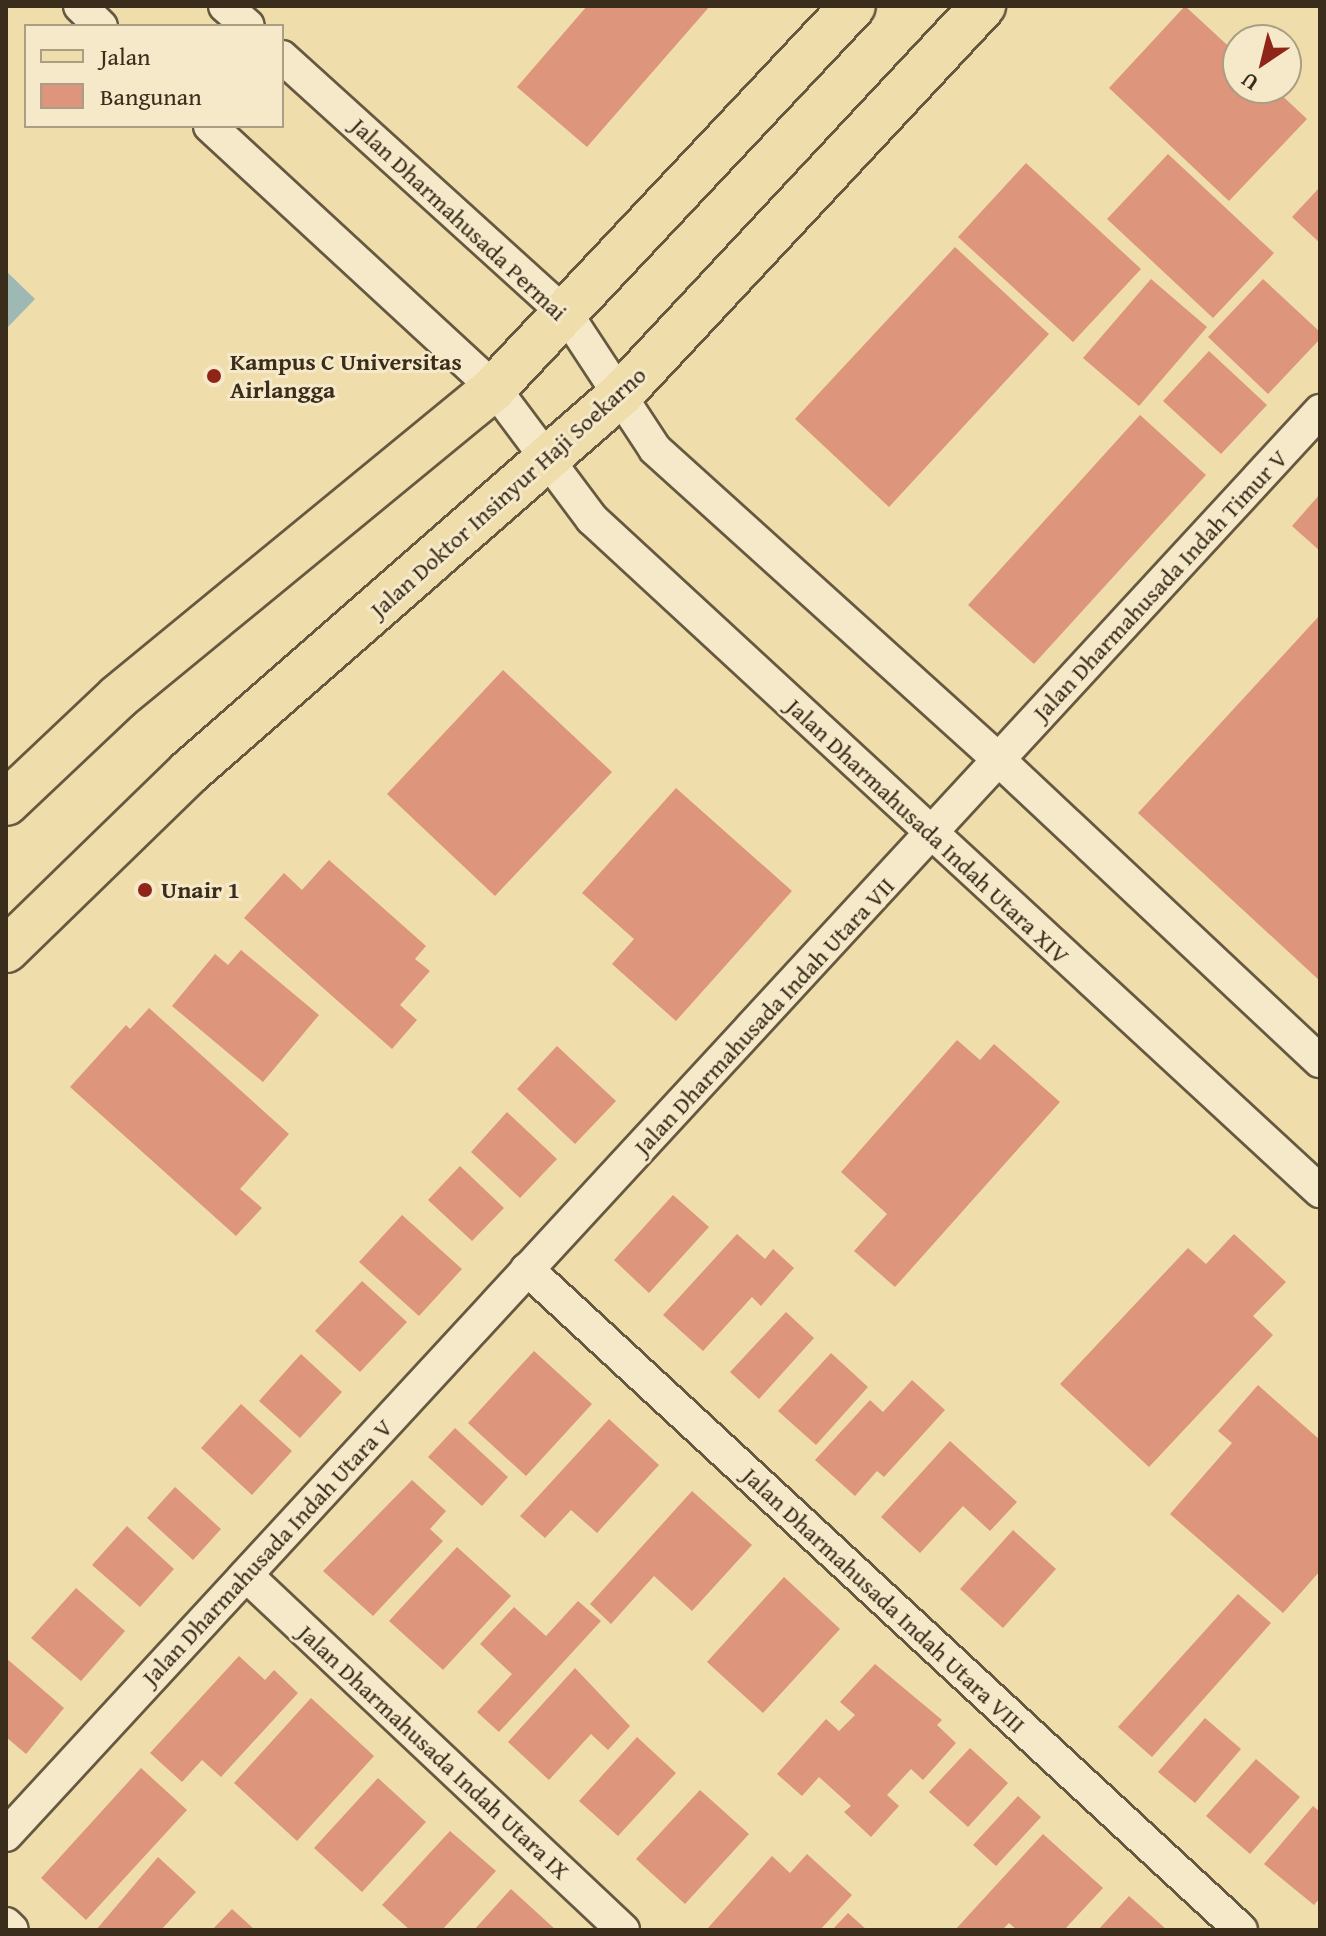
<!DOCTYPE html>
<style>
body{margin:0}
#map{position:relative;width:1326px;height:1936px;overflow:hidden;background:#efddac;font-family:"Gentium Book Plus",serif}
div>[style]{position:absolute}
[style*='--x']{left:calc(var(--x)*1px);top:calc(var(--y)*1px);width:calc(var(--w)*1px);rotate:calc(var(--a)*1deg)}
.water>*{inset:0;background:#9eb9b4}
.building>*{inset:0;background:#dd957c}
.roads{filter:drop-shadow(2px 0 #675940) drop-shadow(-2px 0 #675940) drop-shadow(0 2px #675940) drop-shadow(0 -2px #675940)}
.street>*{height:32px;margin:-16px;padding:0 16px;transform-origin:16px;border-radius:16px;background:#f5e9c9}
.primary>*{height:44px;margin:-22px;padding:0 22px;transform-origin:22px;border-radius:22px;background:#efddac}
.dots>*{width:22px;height:22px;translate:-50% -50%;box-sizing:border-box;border:4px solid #f5e9c9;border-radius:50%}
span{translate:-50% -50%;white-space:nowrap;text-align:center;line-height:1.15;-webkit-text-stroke:6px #f5e9c9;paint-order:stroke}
.street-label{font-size:24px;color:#3a2d1c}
.poi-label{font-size:24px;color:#3a2d1c;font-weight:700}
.left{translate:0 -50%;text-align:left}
.frame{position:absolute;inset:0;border:8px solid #3a2d1c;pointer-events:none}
.legend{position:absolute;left:24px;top:24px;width:260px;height:104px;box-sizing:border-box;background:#f5e9c9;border:2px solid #aa9e84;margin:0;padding:10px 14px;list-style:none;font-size:24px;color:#3a2d1c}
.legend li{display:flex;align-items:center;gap:16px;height:40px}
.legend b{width:40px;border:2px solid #aa9e84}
.north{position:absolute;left:1222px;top:24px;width:80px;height:80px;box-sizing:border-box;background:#f5e9c9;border:2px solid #aa9e84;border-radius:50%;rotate:215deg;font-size:22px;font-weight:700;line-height:32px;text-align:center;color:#3a2d1c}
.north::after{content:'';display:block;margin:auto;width:28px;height:36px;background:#8f2418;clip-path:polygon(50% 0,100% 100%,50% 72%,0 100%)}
</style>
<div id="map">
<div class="water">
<div style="clip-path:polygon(6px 271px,35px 299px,6px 329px)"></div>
</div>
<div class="building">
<div style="clip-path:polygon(587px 6px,710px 6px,587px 147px,517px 87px)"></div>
<div style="clip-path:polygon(1185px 6px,1238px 55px,1238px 88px,1274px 88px,1307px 119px,1229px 201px,1109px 88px)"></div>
<div style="clip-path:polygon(1168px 154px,1274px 253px,1213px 318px,1107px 219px)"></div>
<div style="clip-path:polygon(1026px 163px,1141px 269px,1073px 342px,958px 237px)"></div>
<div style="clip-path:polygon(1320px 187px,1320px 243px,1292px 217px)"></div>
<div style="clip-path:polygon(955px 247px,1049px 334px,889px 507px,795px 419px)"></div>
<div style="clip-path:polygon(1151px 279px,1207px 327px,1139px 406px,1083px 358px)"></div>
<div style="clip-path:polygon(1263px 279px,1320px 332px,1320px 339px,1268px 394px,1208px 337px)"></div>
<div style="clip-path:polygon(1209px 351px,1267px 405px,1221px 454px,1163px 401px)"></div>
<div style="clip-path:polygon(1140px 415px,1206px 475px,1034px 664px,968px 605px)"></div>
<div style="clip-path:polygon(1320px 494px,1320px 551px,1292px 526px)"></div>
<div style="clip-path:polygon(1320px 615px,1320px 981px,1138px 813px)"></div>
<div style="clip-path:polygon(503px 670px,612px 772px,495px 896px,387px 794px)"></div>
<div style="clip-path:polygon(676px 788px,792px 891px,676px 1021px,612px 964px,634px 939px,582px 893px)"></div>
<div style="clip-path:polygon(329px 860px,426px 946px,415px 959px,430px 971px,400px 1005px,417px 1020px,392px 1049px,244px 918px,284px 873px,302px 890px)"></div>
<div style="clip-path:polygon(241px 950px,319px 1015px,263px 1082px,172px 1006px,215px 954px,228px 965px)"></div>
<div style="clip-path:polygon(149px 1008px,289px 1134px,240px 1189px,262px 1208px,236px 1236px,70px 1087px,126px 1025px,130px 1029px)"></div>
<div style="clip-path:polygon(957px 1040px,980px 1060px,994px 1044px,1060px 1102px,895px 1287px,854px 1251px,887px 1214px,841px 1172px)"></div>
<div style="clip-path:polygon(557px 1046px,616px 1101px,575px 1144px,517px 1089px)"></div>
<div style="clip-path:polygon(507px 1112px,557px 1159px,520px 1198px,471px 1152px)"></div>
<div style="clip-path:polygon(460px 1166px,504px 1208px,472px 1241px,428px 1200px)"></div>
<div style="clip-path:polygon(673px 1195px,709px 1227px,649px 1293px,614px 1260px)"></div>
<div style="clip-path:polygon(402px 1215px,462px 1269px,419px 1316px,359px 1262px)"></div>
<div style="clip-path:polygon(737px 1234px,765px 1259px,773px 1249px,794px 1268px,761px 1306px,752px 1297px,703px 1351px,663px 1315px)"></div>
<div style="clip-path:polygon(1234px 1234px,1286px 1282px,1253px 1316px,1273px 1335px,1149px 1467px,1060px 1384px,1188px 1248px,1206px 1264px)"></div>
<div style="clip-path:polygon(362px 1281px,407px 1322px,360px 1372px,315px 1331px)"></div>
<div style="clip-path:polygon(786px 1312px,814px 1338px,759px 1399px,730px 1372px)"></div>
<div style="clip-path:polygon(534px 1351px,592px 1404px,526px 1476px,468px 1423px)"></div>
<div style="clip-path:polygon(831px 1353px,868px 1387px,816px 1445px,778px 1411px)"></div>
<div style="clip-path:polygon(301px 1354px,342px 1392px,300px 1438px,259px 1401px)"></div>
<div style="clip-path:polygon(912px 1380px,945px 1410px,884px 1477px,877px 1471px,855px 1496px,815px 1460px,870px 1400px,883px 1412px)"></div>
<div style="clip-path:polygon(1258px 1385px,1320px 1440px,1320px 1571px,1283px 1613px,1170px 1514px,1232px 1443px,1218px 1431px)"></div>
<div style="clip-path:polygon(241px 1404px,292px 1451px,252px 1495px,201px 1448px)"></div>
<div style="clip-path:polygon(609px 1419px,659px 1465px,597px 1533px,571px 1510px,545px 1538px,520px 1516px)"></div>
<div style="clip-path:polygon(455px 1428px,508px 1477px,482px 1506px,428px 1457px)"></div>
<div style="clip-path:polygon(950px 1441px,1017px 1502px,990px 1531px,963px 1506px,920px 1553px,881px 1517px)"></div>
<div style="clip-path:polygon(412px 1480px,446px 1511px,430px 1529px,443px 1541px,373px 1616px,323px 1571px)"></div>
<div style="clip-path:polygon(175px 1487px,221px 1529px,193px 1560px,147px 1518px)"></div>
<div style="clip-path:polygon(692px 1491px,752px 1545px,692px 1611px,654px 1576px,611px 1624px,590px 1604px)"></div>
<div style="clip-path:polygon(127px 1526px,174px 1569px,140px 1607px,92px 1565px)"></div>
<div style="clip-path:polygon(1013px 1530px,1056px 1569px,1003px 1628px,960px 1589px)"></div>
<div style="clip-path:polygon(457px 1547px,511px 1596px,443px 1670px,389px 1621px)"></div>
<div style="clip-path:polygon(784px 1577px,840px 1629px,763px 1713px,707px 1662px)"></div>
<div style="clip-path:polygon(76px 1588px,125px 1631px,81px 1681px,31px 1638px)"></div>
<div style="clip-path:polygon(1238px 1594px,1271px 1623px,1152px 1757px,1118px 1727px)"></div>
<div style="clip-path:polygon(578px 1601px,601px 1621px,499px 1732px,477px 1712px,512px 1674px,480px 1644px,514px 1607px,546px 1636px)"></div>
<div style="clip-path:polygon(239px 1656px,265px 1680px,274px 1670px,298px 1693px,221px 1777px,202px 1760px,182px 1782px,150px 1753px)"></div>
<div style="clip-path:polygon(6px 1658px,64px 1708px,26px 1754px,6px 1737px)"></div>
<div style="clip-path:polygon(875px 1664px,942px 1720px,937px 1725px,956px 1743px,923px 1780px,911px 1769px,887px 1795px,899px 1806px,871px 1837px,844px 1812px,851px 1806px,819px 1777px,802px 1796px,777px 1774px,826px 1719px,839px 1731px,855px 1715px,840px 1702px)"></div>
<div style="clip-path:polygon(575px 1668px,630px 1726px,608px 1750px,591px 1734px,549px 1780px,508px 1742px)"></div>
<div style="clip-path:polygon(311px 1698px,374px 1756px,297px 1841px,234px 1783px)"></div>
<div style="clip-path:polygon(1205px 1718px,1241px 1749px,1195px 1803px,1158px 1772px)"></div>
<div style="clip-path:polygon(637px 1737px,676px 1773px,618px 1836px,579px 1801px)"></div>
<div style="clip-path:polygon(970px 1748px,1008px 1783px,968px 1827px,929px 1792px)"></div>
<div style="clip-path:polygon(1256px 1759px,1300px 1797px,1250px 1854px,1206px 1816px)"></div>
<div style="clip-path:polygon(141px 1768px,187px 1810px,86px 1920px,41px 1878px)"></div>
<div style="clip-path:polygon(378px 1778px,426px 1822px,362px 1892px,314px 1848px)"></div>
<div style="clip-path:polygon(700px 1790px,749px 1834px,685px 1904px,636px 1859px)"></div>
<div style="clip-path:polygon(1018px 1796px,1041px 1817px,996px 1866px,973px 1845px)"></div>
<div style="clip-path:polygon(1313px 1806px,1320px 1812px,1320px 1898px,1314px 1905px,1264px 1864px)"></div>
<div style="clip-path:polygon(450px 1831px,496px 1871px,442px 1930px,410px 1930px,382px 1905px)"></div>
<div style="clip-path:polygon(1043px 1834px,1103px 1888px,1064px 1930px,1017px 1930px,1009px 1923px,1002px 1930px,955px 1930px)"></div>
<div style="clip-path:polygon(807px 1854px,852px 1895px,820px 1930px,708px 1928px,772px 1856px,790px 1873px)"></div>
<div style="clip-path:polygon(158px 1857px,196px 1892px,161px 1930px,96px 1930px)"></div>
<div style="clip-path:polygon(511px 1889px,556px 1930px,474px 1930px)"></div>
<div style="clip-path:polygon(1129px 1896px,1167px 1930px,1098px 1930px)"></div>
<div style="clip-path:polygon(232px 1909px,255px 1930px,212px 1930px)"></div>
<div style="clip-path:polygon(848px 1913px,867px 1930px,832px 1930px)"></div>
</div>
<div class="roads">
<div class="street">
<div style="--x:80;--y:6;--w:29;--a:44"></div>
<div style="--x:225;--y:6;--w:30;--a:41"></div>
<div style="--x:282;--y:57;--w:384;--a:42.2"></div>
<div style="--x:567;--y:315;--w:160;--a:56.7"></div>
<div style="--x:655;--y:449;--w:464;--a:42.1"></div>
<div style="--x:999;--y:760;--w:440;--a:43.2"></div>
<div style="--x:210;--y:126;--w:386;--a:42.7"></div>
<div style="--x:494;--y:388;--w:164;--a:53.2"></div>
<div style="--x:592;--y:519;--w:991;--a:42.71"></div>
<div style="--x:527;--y:1269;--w:973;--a:42.79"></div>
<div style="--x:246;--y:1575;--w:518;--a:43.28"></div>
<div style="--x:6;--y:1835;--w:1938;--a:-47.3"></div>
<div style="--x:6;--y:1924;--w:8;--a:45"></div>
</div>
<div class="primary">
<div style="--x:6;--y:803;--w:154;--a:-43.4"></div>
<div style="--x:118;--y:697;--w:487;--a:-39.4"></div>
<div style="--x:494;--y:388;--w:524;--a:-46.78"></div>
<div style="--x:6;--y:950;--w:255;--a:-44.2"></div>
<div style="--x:189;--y:772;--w:574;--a:-41.19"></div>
<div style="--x:621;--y:394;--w:531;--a:-46.99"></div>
</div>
</div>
<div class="dots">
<div style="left:214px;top:376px;background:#8f2418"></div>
<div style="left:145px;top:890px;background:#8f2418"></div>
</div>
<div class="street-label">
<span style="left:459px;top:219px;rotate:43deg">Jalan Dharmahusada Permai</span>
<span style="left:508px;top:492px;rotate:-42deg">Jalan Doktor Insinyur Haji Soekarno</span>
<span style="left:1160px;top:585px;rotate:-47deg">Jalan Dharmahusada Indah Timur V</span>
<span style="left:928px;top:831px;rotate:43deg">Jalan Dharmahusada Indah Utara XIV</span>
<span style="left:764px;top:1016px;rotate:-47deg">Jalan Dharmahusada Indah Utara VII</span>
<span style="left:267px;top:1552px;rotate:-47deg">Jalan Dharmahusada Indah Utara V</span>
<span style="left:884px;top:1600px;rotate:43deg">Jalan Dharmahusada Indah Utara VIII</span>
<span style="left:434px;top:1752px;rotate:43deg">Jalan Dharmahusada Indah Utara IX</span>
</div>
<div class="poi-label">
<span class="left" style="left:230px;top:376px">Kampus C Universitas<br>Airlangga</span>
<span class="left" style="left:161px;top:890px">Unair 1</span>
</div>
<div class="frame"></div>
<ul class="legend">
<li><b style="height:10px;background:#efddac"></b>Jalan</li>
<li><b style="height:22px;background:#dd957c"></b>Bangunan</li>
</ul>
<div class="north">U</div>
</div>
